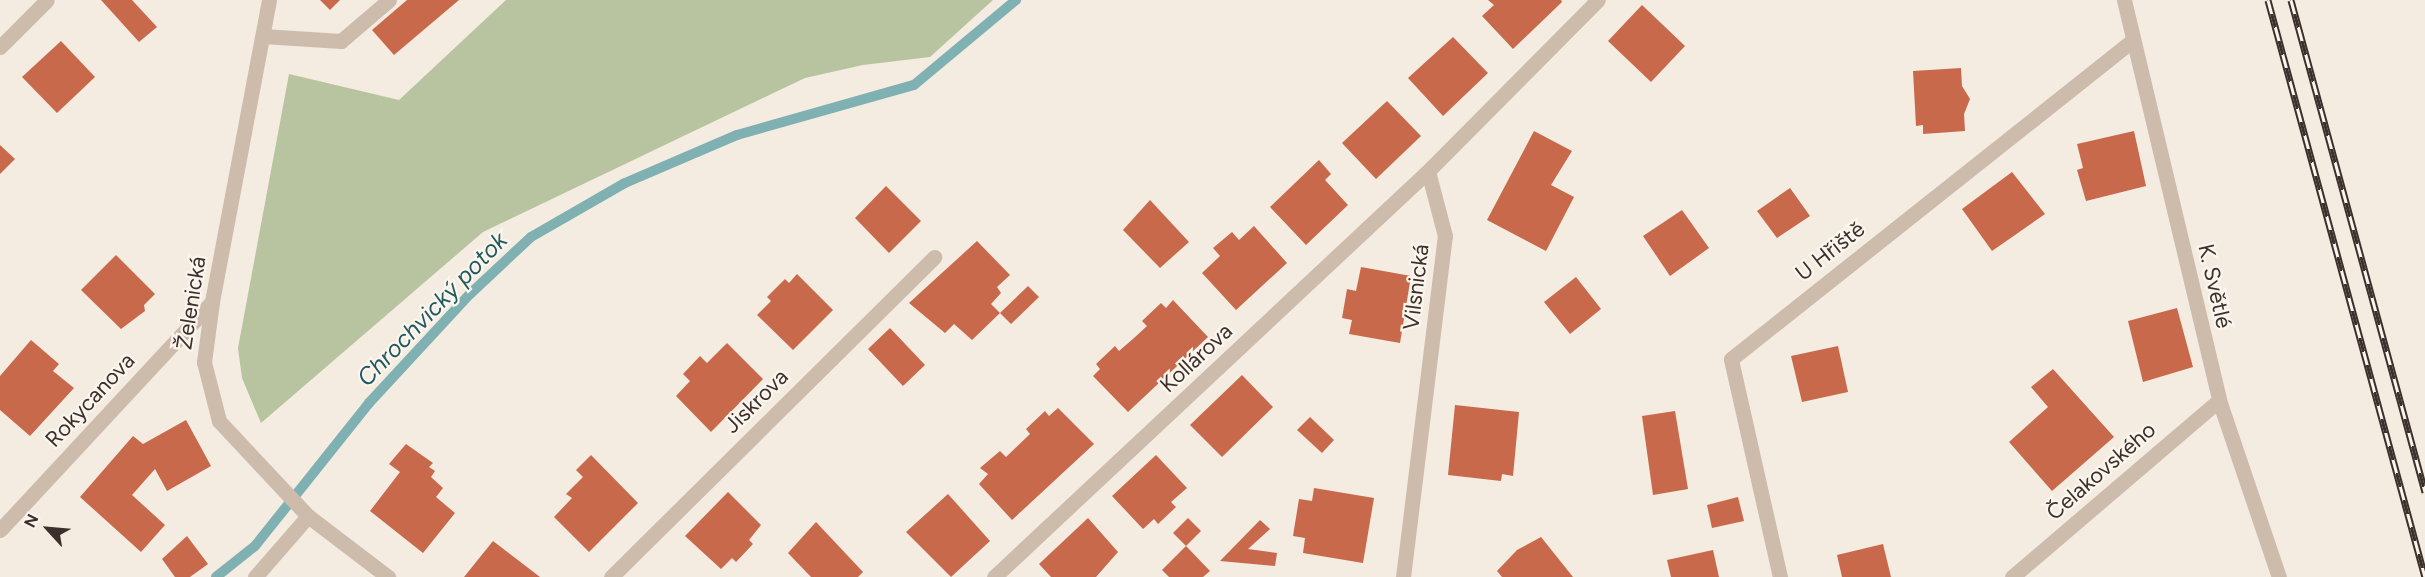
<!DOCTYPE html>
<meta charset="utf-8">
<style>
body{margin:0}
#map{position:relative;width:2425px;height:577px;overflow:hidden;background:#f4ebe1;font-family:Figtree,sans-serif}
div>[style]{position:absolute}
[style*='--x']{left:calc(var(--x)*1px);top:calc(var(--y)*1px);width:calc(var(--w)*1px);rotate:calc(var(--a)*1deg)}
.green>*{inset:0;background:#b8c4a0}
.stream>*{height:10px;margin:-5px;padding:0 5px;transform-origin:5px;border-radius:5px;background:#7fb0b2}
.building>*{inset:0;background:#c8694b}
.service>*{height:15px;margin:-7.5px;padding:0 7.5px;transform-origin:7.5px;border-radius:7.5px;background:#cdbbac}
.minor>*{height:15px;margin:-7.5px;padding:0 7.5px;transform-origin:7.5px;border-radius:7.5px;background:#cdbbac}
.rail>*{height:7px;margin-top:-3.5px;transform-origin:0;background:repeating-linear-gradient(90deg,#fbf5ee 0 14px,#3b302b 0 28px);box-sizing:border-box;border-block:2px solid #3b302b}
span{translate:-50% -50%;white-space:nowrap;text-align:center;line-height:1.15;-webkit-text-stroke:4.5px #fbf5ee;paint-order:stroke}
.street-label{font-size:22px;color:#3b302b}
.water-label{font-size:24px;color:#1f5a5e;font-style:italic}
.north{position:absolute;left:18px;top:499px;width:60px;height:60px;-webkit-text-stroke:4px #fbf5ee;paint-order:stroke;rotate:296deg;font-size:16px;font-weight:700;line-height:24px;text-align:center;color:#3b302b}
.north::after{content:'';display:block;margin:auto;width:21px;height:27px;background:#3b302b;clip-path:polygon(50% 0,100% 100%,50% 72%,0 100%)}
</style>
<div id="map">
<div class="green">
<div style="clip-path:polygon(506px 0,993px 0,930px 57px,863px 65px,805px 78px,483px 232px,261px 423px,242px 378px,238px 348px,289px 74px,399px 100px)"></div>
</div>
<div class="stream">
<div style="--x:216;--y:577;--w:50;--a:-38.5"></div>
<div style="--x:255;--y:546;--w:183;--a:-51.4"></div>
<div style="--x:369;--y:403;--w:149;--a:-47.2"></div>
<div style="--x:470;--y:294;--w:83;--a:-43.1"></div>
<div style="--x:531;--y:237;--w:108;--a:-29.9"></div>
<div style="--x:625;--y:183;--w:122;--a:-23.2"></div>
<div style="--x:737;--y:135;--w:184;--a:-15.8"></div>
<div style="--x:914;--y:85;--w:133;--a:-39.8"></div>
</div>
<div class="building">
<div style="clip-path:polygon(101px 0,132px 0,157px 27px,139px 42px)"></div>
<div style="clip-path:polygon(320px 0,340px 0,330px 10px)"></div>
<div style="clip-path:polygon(407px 0,459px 0,394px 55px,372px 30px)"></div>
<div style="clip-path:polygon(1488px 0,1561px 0,1562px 2px,1513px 49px,1482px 16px,1494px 5px)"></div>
<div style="clip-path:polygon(1642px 5px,1685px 46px,1651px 82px,1608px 41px)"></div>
<div style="clip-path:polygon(1453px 37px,1488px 73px,1443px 116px,1408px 78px)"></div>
<div style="clip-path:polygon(61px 41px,95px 77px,57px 113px,22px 77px)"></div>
<div style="clip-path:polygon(1961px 68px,1962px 86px,1970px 99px,1964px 114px,1965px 131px,1923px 134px,1923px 125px,1916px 126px,1913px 71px)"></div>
<div style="clip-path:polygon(1387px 101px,1421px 136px,1376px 179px,1342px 143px)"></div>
<div style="clip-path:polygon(1534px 131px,1572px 151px,1551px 185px,1574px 197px,1546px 251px,1487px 220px)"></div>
<div style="clip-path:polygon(2134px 131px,2146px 186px,2086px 201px,2077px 170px,2083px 168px,2077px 144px)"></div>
<div style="clip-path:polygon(0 145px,15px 159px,0 174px)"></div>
<div style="clip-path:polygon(1319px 160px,1331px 174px,1325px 180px,1348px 205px,1306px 245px,1270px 207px)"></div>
<div style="clip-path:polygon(2012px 172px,2045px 214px,1992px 251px,1962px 209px)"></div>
<div style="clip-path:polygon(886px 186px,921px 221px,889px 253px,855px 218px)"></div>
<div style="clip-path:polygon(1790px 188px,1810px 216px,1777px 238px,1757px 211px)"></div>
<div style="clip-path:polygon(1150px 200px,1189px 242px,1160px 268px,1123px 230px)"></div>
<div style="clip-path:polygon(1682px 210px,1709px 248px,1670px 276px,1643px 236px)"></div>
<div style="clip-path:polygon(1254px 226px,1287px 263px,1236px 310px,1202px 273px,1220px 256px,1213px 248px,1232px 232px,1239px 240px)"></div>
<div style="clip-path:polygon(977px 241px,1010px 275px,997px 287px,1001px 293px,991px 304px,1000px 313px,972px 340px,954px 324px,945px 333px,909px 303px)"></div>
<div style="clip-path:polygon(116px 255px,155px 294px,144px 305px,145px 311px,121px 329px,81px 290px)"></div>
<div style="clip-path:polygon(1361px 267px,1411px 276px,1400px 343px,1349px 334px,1352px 320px,1342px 318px,1347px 289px,1356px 291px)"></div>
<div style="clip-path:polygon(797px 274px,833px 310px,793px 350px,757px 315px,771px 301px,767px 297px,785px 279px,789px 283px)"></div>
<div style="clip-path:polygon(1576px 277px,1601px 309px,1570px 334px,1544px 302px)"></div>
<div style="clip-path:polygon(1028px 286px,1039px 297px,1011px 324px,1000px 313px)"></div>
<div style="clip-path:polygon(1173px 300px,1208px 337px,1128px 412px,1093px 376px,1100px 369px,1096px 364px,1115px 346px,1119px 351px,1134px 338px,1147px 326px,1142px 321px,1161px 303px,1166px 308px)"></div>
<div style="clip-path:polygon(2177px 308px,2193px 367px,2143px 382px,2128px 321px)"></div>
<div style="clip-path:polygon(890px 328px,925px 365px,903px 386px,868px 349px)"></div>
<div style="clip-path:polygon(31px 340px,59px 364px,53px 371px,74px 388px,30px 436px,0 410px,0 376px)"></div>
<div style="clip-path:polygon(727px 343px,763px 379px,711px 432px,676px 396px,690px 381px,683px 374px,700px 356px,707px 363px)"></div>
<div style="clip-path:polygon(1838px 346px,1848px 392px,1802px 402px,1791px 356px)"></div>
<div style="clip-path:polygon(2053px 369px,2114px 437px,2052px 491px,2009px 442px,2048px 407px,2031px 387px)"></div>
<div style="clip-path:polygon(1242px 375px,1273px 407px,1222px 457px,1190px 425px)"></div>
<div style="clip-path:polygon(1455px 405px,1519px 412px,1513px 476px,1502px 474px,1501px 481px,1448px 475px)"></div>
<div style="clip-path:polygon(1058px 408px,1094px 444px,1012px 520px,979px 484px,988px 474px,980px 468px,1000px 451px,1006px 457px,1030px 434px,1026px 429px,1045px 411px,1049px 416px)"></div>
<div style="clip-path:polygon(1675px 411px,1688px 489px,1653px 495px,1642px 416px)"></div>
<div style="clip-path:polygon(1310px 417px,1334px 440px,1322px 453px,1297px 430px)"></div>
<div style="clip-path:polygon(186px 420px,211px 466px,167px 491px,155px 469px,132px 495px,165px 525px,141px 552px,80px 497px,133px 436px,143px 444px)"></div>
<div style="clip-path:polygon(406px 444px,433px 463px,429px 467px,435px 471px,431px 477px,443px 488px,436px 497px,455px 513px,423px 553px,370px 511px,400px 472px,389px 464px)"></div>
<div style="clip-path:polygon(591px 455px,638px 503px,589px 552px,554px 517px,572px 498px,566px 494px,583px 477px,576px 470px)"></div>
<div style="clip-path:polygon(1156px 455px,1187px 488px,1171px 502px,1176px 507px,1158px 524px,1154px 519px,1143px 529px,1112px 496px)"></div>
<div style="clip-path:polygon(1314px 488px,1374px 498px,1363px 563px,1303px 553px,1305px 538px,1293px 536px,1299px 499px,1312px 501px)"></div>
<div style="clip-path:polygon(728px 492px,761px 525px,749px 540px,753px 544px,736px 562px,732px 558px,721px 569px,685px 536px)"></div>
<div style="clip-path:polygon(948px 494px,990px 541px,951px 577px,906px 532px)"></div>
<div style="clip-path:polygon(1738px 497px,1744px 521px,1712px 528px,1707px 505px)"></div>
<div style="clip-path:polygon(1088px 518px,1118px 552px,1096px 577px,1051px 577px,1039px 564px)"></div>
<div style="clip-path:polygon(1188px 518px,1201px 531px,1186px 546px,1173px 533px)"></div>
<div style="clip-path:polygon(1260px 520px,1270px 529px,1248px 549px,1277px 553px,1275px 566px,1220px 561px)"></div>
<div style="clip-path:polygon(816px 522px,863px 572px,858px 577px,811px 577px,788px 553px)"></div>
<div style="clip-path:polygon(187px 536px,208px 564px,190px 577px,175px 577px,162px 559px)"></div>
<div style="clip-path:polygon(1541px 537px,1573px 577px,1502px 577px,1497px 571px,1517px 550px)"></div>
<div style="clip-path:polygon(493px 541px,540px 577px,464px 577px)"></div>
<div style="clip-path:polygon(1883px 544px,1891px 577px,1842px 577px,1837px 555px)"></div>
<div style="clip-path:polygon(1186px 546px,1210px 571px,1203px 577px,1169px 577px,1162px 570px)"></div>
<div style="clip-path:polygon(1713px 550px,1719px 577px,1671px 577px,1667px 560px)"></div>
</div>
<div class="service">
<div style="--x:263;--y:36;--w:78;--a:3.7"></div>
<div style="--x:341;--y:41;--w:63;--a:-40.5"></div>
</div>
<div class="minor">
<div style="--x:269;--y:0;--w:307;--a:100.7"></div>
<div style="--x:212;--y:302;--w:61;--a:97.6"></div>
<div style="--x:204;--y:362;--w:61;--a:75.7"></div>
<div style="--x:219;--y:421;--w:130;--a:46.9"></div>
<div style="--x:308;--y:516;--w:101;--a:37.3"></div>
<div style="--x:2124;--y:0;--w:411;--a:76.6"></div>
<div style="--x:2219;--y:400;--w:187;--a:71.3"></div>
<div style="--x:0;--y:47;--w:66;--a:-45"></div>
<div style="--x:0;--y:530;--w:311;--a:-47.1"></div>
<div style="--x:255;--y:577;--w:81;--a:-49"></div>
<div style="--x:611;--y:577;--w:455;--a:-44.7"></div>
<div style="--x:994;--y:577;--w:594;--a:-43.09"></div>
<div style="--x:1403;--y:577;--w:344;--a:-83"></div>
<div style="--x:1445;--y:236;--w:67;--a:-104.7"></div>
<div style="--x:1428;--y:171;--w:241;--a:-45.2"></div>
<div style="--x:1780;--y:577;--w:223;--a:-102.7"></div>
<div style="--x:1731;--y:359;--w:513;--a:-38.43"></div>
<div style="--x:2012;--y:577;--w:272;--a:-40.5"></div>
</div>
<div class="rail">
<div style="--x:2268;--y:0;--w:598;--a:74.78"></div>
<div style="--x:2291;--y:0;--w:510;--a:74.76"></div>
</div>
<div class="street-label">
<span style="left:1830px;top:251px;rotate:-38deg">U Hřiště</span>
<span style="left:2215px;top:286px;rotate:77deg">K. Světlé</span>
<span style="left:1416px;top:287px;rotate:-83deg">Vilsnická</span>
<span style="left:191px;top:303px;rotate:-81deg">Želenická</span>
<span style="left:1196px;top:358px;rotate:-43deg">Kollárova</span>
<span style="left:90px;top:400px;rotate:-47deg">Rokycanova</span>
<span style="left:756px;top:401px;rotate:-45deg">Jiskrova</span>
<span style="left:2101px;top:471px;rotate:-41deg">Čelakovského</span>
</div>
<div class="water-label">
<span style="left:432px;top:309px;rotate:-46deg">Chrochvický potok</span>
</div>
<div class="north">N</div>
</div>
